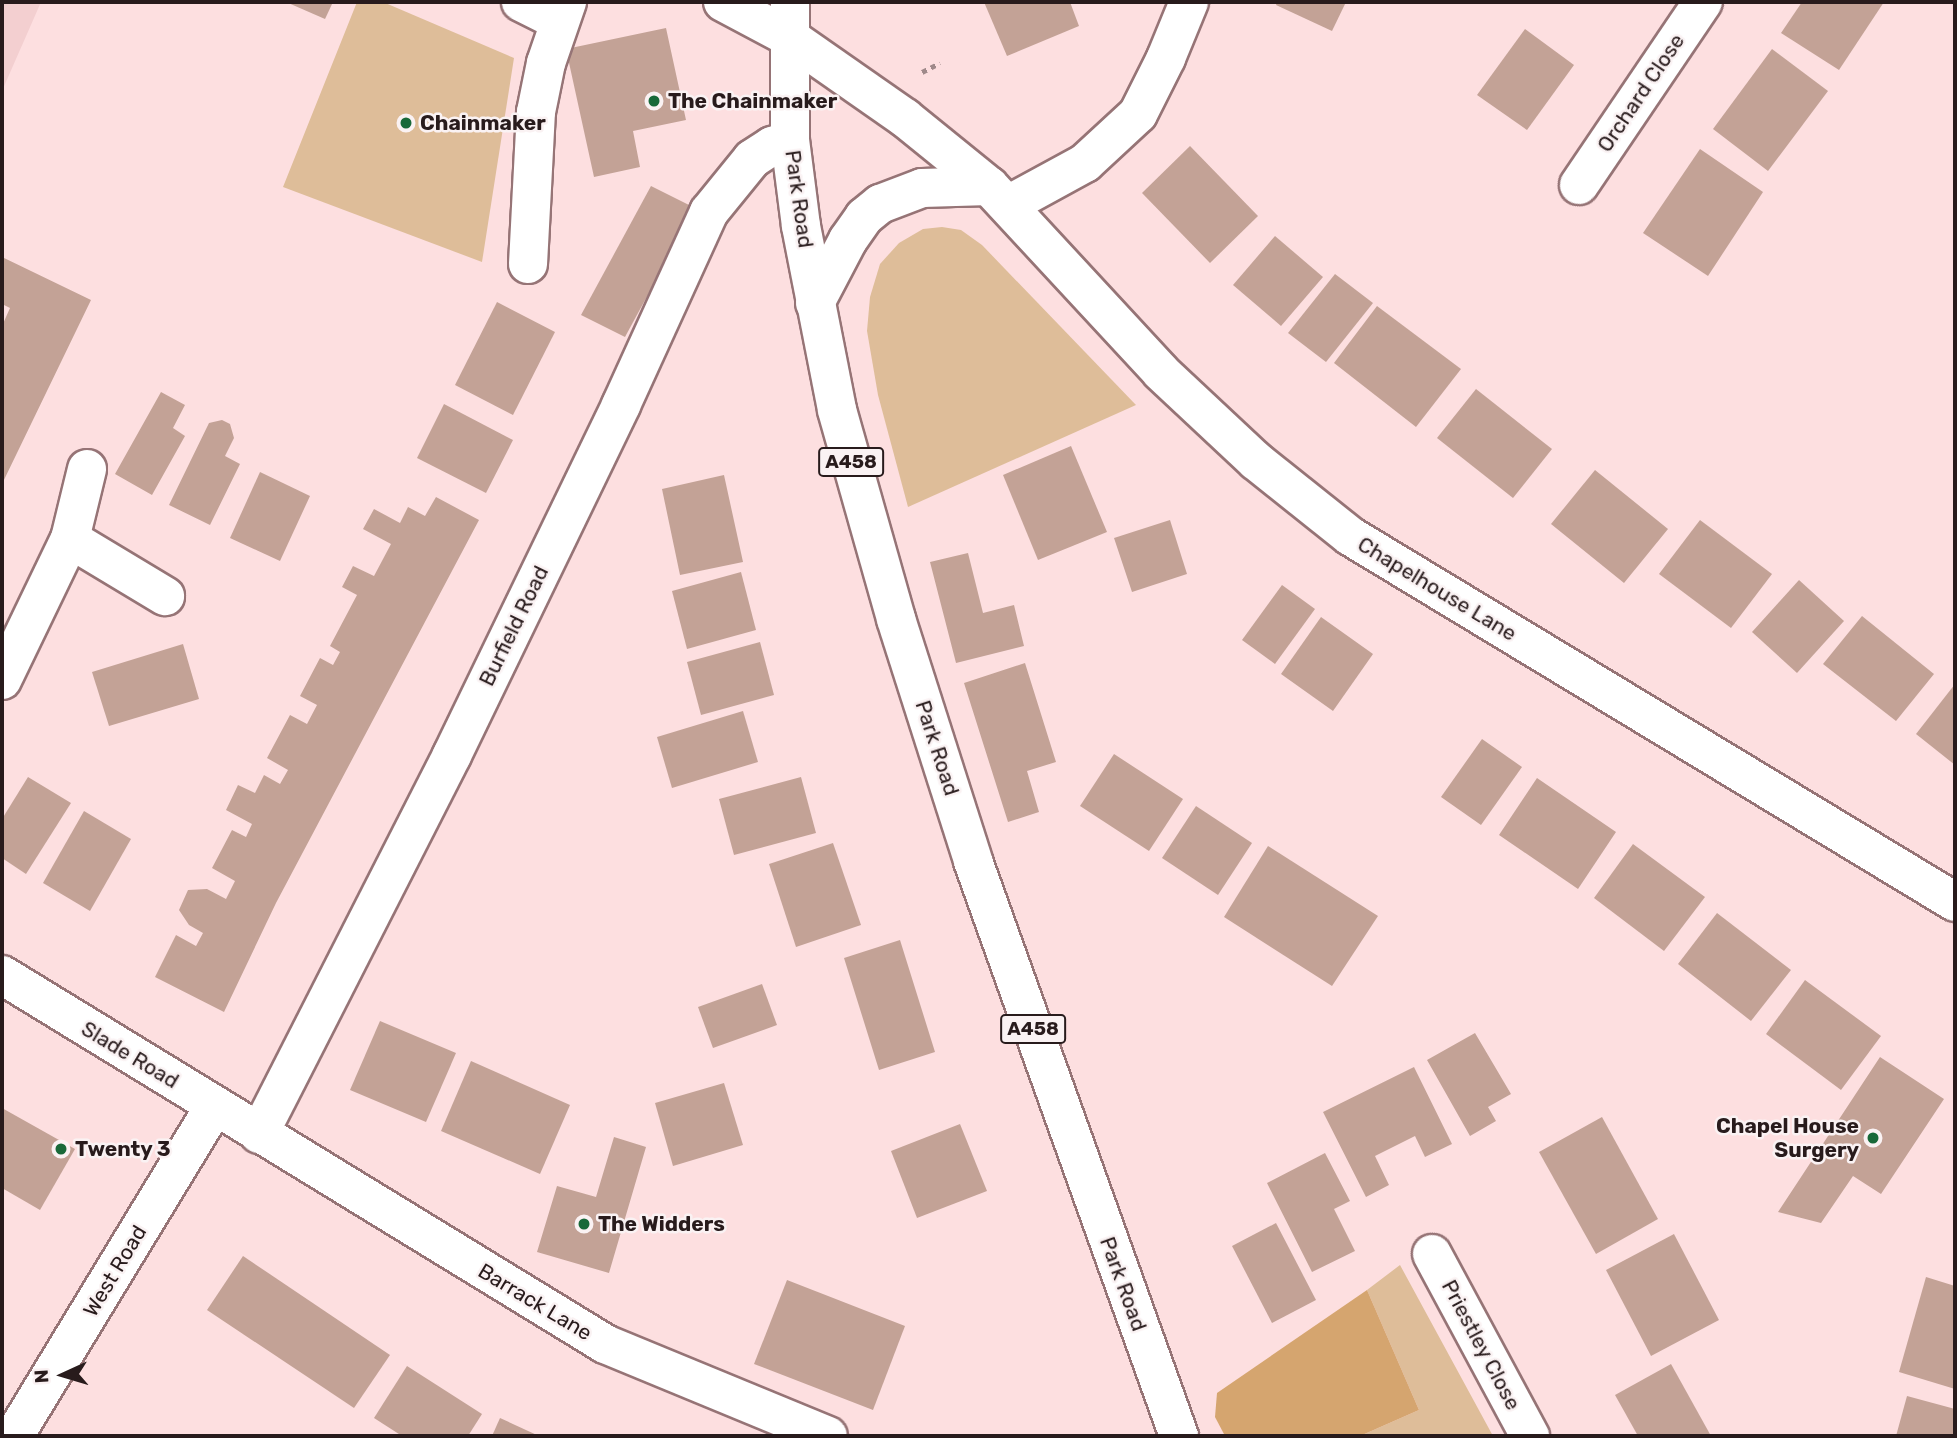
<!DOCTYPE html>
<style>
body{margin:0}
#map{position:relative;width:1957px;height:1438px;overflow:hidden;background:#fddfe0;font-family:Rubik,sans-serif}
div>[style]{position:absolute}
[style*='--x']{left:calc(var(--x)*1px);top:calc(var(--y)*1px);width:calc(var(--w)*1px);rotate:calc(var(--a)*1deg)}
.built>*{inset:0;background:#f3cfd0}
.green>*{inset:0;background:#debd99}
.forest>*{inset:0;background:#d5a56f}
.building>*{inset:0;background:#c3a296}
.path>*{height:4.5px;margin-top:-2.25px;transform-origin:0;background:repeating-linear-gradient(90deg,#9f898a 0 5px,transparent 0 10px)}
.roads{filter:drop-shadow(2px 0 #967476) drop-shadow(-2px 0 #967476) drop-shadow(0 2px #967476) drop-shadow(0 -2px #967476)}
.minor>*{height:38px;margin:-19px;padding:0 19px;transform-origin:19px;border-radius:19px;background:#fff}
.major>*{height:38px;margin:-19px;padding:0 19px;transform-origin:19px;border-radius:19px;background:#fff}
.highway>*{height:38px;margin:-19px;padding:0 19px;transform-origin:19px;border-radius:19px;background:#fff}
.dots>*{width:19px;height:19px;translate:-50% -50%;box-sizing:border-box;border:4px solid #faf2f3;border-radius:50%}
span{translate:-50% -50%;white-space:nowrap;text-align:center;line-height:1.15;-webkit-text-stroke:5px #faf2f3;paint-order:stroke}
.shield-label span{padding:2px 5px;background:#faf2f3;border:2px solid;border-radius:5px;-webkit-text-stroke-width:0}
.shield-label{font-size:19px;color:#281b1c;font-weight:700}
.street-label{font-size:21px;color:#281b1c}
.poi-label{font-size:21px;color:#281b1c;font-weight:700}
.left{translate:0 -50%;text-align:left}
.right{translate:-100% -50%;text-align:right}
.frame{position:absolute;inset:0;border:4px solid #281b1c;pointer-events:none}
.north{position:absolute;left:28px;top:1340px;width:70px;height:70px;-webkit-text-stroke:5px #faf2f3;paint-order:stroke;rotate:266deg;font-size:19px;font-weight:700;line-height:28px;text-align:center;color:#281b1c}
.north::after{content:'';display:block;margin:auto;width:24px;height:32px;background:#281b1c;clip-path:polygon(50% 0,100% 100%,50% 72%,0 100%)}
</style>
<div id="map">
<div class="built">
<div style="clip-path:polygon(2px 2px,41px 2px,2px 91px)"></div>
</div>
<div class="green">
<div style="clip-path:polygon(357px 2px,383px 2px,514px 58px,482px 262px,283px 187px)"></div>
<div style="clip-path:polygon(942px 227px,961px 230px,982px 245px,1136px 405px,908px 507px,878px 395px,867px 331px,870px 297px,880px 264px,899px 243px,923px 229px)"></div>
<div style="clip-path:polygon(1400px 1265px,1493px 1436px,1360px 1436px,1419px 1410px,1367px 1290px)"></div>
</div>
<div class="forest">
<div style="clip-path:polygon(1367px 1290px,1419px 1410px,1360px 1436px,1225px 1436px,1215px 1417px,1217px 1393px)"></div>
</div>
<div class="building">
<div style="clip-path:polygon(286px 2px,333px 2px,325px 19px)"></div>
<div style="clip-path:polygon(984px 2px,1070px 2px,1079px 26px,1007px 56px)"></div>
<div style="clip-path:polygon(1277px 2px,1346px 2px,1332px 31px,1276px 5px)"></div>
<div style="clip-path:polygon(1802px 2px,1884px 2px,1839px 70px,1781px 33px)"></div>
<div style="clip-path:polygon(666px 28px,686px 120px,633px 131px,640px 167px,594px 177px,566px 49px)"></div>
<div style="clip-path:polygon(1525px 29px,1574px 65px,1527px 130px,1477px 95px)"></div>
<div style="clip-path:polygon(1772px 49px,1828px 91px,1768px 171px,1713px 129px)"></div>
<div style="clip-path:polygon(1190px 146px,1258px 216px,1210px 263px,1142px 193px)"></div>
<div style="clip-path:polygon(1700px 149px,1763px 192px,1708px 276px,1643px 233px)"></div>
<div style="clip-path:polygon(651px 186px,695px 208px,625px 337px,581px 315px)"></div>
<div style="clip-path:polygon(1275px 236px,1323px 277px,1281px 326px,1233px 285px)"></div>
<div style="clip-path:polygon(2px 257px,91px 300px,2px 484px,2px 326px,10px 308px,2px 304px)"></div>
<div style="clip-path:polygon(1335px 274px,1373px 303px,1326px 362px,1288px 333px)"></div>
<div style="clip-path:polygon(497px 302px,555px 332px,513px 415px,455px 385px)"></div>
<div style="clip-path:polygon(1377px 306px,1461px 369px,1416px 427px,1334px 363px)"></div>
<div style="clip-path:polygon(1476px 389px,1552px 449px,1513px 498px,1437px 438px)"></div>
<div style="clip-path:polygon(161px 392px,185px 405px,173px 428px,185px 436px,152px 495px,115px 474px)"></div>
<div style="clip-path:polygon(444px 404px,513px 440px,486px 493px,417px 458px)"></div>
<div style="clip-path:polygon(222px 420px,230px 424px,234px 438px,225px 456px,240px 464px,210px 525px,169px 505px,209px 423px)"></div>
<div style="clip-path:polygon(1071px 446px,1107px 532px,1038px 560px,1003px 475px)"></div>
<div style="clip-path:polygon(1595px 470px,1668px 529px,1624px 583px,1551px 524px)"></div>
<div style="clip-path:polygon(260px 472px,310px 496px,280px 561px,230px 538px)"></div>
<div style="clip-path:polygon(724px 475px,743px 562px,680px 575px,662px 489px)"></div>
<div style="clip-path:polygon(436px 497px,479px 520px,276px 903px,224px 1012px,155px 977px,176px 935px,196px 946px,203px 933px,189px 925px,179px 910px,188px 890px,207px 889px,226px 899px,235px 881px,212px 868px,232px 830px,246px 837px,252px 824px,226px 810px,238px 785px,255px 793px,264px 775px,280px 784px,288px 770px,267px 758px,290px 715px,307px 724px,317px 705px,300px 696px,320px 658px,333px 665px,340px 652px,330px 646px,357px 595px,342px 587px,353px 566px,374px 576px,391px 544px,363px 529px,374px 509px,400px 523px,408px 507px,425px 516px)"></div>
<div style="clip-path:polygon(1170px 520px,1187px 574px,1132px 592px,1114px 538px)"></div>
<div style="clip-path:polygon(1700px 520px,1772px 574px,1731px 628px,1659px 574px)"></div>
<div style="clip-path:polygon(968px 553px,983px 613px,1014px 605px,1024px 646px,956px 663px,930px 562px)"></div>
<div style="clip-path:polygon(741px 572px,756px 630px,687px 649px,672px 591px)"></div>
<div style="clip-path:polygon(1799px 580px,1844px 621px,1797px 673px,1752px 632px)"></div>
<div style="clip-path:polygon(1282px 585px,1315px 609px,1275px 664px,1242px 640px)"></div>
<div style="clip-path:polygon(1862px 616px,1934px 674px,1896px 721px,1823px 664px)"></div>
<div style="clip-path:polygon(1321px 617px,1373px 654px,1333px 711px,1281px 674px)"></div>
<div style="clip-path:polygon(760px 642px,774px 695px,701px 715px,687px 662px)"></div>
<div style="clip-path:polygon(183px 644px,199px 699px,109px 726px,92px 672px)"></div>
<div style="clip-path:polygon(1025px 663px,1056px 762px,1027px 771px,1039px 812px,1008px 822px,964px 683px)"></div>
<div style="clip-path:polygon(1955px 684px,1955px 765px,1916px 734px)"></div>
<div style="clip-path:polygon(743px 711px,758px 762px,672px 788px,657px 737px)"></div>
<div style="clip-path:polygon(1482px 739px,1522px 767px,1481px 825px,1441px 797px)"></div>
<div style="clip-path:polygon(1114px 754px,1183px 799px,1149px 851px,1080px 806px)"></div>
<div style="clip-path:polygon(28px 777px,71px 803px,26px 874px,2px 858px,2px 819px)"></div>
<div style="clip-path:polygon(801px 777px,816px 833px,734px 855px,719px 799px)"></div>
<div style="clip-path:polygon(1537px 778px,1616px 832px,1578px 889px,1499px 835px)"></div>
<div style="clip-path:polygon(1196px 806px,1252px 843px,1218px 895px,1162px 858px)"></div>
<div style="clip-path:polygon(84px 811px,131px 839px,90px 911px,43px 883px)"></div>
<div style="clip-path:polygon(833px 843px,861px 925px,796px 947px,769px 864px)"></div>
<div style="clip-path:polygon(1633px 844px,1705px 897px,1664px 951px,1594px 898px)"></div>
<div style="clip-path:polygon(1268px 846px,1378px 916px,1332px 986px,1224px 917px)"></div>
<div style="clip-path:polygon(1717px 913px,1791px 970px,1751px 1021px,1678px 964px)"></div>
<div style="clip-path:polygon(900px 940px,935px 1052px,879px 1070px,844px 958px)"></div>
<div style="clip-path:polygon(1805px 980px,1881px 1036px,1841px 1090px,1766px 1034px)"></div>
<div style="clip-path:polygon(762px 984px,777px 1025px,713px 1048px,698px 1007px)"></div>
<div style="clip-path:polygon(380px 1021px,456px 1053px,426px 1122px,350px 1090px)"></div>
<div style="clip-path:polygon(1475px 1033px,1511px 1094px,1488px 1107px,1496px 1121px,1470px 1136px,1427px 1060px)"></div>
<div style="clip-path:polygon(1880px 1057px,1944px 1099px,1881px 1194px,1853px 1176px,1821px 1223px,1778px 1212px)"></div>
<div style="clip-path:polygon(471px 1061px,570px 1105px,540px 1174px,441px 1131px)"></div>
<div style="clip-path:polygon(1414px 1067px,1452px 1144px,1425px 1157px,1415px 1136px,1375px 1156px,1389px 1185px,1366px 1197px,1323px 1112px)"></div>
<div style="clip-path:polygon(724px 1083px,743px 1145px,673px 1166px,655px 1103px)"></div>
<div style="clip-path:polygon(2px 1108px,75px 1149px,40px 1210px,2px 1188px)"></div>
<div style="clip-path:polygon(1602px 1117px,1658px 1219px,1596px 1254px,1539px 1152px)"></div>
<div style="clip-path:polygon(960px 1124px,987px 1191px,917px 1218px,891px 1151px)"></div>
<div style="clip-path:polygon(614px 1137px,646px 1147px,609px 1273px,537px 1252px,557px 1186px,596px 1197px)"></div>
<div style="clip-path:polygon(1325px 1153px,1350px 1201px,1334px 1209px,1355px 1251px,1312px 1272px,1267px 1183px)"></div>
<div style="clip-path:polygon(1276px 1223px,1316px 1300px,1272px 1323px,1232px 1246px)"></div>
<div style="clip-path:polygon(1674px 1234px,1719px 1320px,1651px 1356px,1606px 1270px)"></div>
<div style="clip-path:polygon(243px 1256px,390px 1355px,354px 1408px,207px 1310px)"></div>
<div style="clip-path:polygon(1926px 1277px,1955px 1286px,1955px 1389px,1899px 1372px)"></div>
<div style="clip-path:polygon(787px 1280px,905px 1326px,873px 1410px,754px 1364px)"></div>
<div style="clip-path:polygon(1671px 1364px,1711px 1436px,1638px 1436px,1615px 1395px)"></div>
<div style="clip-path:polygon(407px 1366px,482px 1414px,468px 1436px,402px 1436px,374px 1418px)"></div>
<div style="clip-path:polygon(1907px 1396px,1955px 1409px,1955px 1436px,1896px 1436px)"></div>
<div style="clip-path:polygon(500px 1418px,539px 1436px,492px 1436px)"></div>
</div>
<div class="path">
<div style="--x:922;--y:72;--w:20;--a:-27"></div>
</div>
<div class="roads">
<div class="minor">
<div style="--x:521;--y:2;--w:42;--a:26.6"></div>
<div style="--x:789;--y:37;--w:141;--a:34.9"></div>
<div style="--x:905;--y:118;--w:108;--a:39"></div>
<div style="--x:989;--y:186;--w:253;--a:47.2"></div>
<div style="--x:1161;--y:372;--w:130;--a:43.1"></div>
<div style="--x:1256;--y:461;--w:120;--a:38.6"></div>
<div style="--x:1350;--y:536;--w:707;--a:31.17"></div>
<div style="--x:1579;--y:185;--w:221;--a:-55.9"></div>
<div style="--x:1008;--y:205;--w:88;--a:-28.6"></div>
<div style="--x:1085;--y:163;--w:72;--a:-42.8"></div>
<div style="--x:1138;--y:114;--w:63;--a:-63.4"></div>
<div style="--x:1166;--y:58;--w:61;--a:-67.7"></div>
<div style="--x:528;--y:264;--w:152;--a:-87"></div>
<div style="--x:536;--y:112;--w:50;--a:-78.5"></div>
<div style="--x:546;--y:63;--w:65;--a:-71"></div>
<div style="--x:815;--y:303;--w:71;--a:-62.4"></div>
<div style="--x:848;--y:240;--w:28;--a:-55"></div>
<div style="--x:864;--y:217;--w:21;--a:-39"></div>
<div style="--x:880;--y:204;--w:45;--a:-20.9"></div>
<div style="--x:922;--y:188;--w:67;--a:-1.7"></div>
<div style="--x:70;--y:539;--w:111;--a:31"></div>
<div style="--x:2;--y:680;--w:157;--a:-64.3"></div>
<div style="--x:70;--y:539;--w:72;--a:-76.3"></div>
<div style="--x:2;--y:975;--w:707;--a:31.46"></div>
<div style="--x:605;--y:1344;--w:241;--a:22.4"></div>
<div style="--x:259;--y:1134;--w:425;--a:-63"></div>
<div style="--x:452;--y:755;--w:389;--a:-64.2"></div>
<div style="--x:621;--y:405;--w:212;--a:-65.5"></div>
<div style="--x:709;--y:212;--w:68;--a:-50.9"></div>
<div style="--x:752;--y:159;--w:24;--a:-33"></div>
<div style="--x:772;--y:146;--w:19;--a:-18"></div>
<div style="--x:1432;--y:1254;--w:207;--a:61.7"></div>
<div style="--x:14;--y:1436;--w:386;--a:-58.7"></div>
</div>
<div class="major">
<div style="--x:723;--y:2;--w:75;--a:27.9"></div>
</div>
<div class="highway">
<div style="--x:790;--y:2;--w:138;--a:90"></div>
<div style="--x:790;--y:140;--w:87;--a:82.7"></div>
<div style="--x:801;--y:226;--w:187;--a:78.9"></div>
<div style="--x:837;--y:410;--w:217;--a:74.2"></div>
<div style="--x:896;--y:619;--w:254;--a:72.3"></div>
<div style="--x:973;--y:861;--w:611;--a:70.29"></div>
</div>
</div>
<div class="dots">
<div style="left:654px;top:101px;background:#186939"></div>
<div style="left:406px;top:123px;background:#186939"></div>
<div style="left:1873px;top:1138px;background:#186939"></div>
<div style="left:61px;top:1149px;background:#186939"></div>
<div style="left:584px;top:1224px;background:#186939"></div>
</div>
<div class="shield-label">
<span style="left:851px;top:462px">A458</span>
<span style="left:1033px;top:1029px">A458</span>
</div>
<div class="street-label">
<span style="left:1641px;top:93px;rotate:-56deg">Orchard Close</span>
<span style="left:799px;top:199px;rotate:82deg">Park Road</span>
<span style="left:1437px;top:589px;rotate:31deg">Chapelhouse Lane</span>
<span style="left:514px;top:626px;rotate:-64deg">Burfield Road</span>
<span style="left:937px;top:748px;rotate:72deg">Park Road</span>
<span style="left:130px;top:1055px;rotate:31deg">Slade Road</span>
<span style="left:115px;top:1271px;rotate:-59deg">West Road</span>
<span style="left:1123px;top:1284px;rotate:70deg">Park Road</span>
<span style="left:535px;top:1302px;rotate:31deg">Barrack Lane</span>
<span style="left:1481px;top:1345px;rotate:62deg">Priestley Close</span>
</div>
<div class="poi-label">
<span class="left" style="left:668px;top:101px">The Chainmaker</span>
<span class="left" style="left:420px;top:123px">Chainmaker</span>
<span class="right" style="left:1859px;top:1138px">Chapel House<br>Surgery</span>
<span class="left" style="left:75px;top:1149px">Twenty 3</span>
<span class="left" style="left:598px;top:1224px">The Widders</span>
</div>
<div class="frame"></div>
<div class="north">N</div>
</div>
